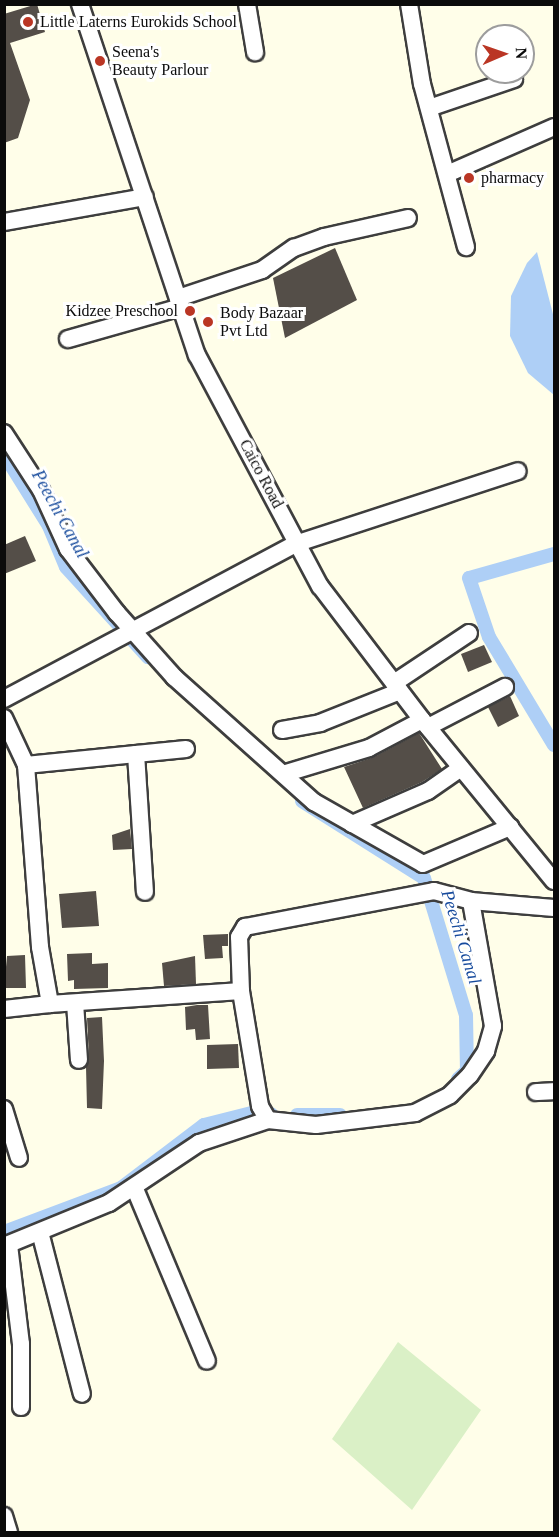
<!DOCTYPE html>
<style>
body{margin:0}
#map{position:relative;width:559px;height:1537px;overflow:hidden;background:#fffee9;font-family:Georgia,serif}
div>[style]{position:absolute}
[style*='--x']{left:calc(var(--x)*1px);top:calc(var(--y)*1px);width:calc(var(--w)*1px);rotate:calc(var(--a)*1deg)}
.pitch>*{inset:0;background:#daf0c6}
.water>*{inset:0;background:#aecff6}
.canal>*{height:14px;margin:-7px;padding:0 7px;transform-origin:7px;border-radius:7px;background:#aecff6}
.building>*{inset:0;background:#544e48}
.roads{filter:drop-shadow(2px 0 #3e3e3e) drop-shadow(-2px 0 #3e3e3e) drop-shadow(0 2px #3e3e3e) drop-shadow(0 -2px #3e3e3e)}
.minor>*{height:16px;margin:-8px;padding:0 8px;transform-origin:8px;border-radius:8px;background:#fff}
.dots>*{width:16px;height:16px;translate:-50% -50%;box-sizing:border-box;border:3px solid #fff;border-radius:50%}
span{translate:-50% -50%;white-space:nowrap;text-align:center;line-height:1.15;-webkit-text-stroke:6px #fff;paint-order:stroke}
.poi-label{font-size:16px;color:#0b0b0b}
.left{translate:0 -50%;text-align:left}
.right{translate:-100% -50%;text-align:right}
.street-label{font-size:16px;color:#0b0b0b}
.water-label{font-size:18px;color:#164a9c;font-style:italic}
.frame{position:absolute;inset:0;border:6px solid #0b0b0b;pointer-events:none}
.north{position:absolute;left:475px;top:24px;width:60px;height:60px;box-sizing:border-box;background:#fff;border:2px solid #9d9d9d;border-radius:50%;rotate:88deg;font-size:16px;font-weight:700;line-height:24px;text-align:center;color:#0b0b0b}
.north::after{content:'';display:block;margin:auto;width:21px;height:27px;background:#ba3624;clip-path:polygon(50% 0,100% 100%,50% 72%,0 100%)}
</style>
<div id="map">
<div class="pitch">
<div style="clip-path:polygon(398px 1342px,481px 1410px,412px 1510px,332px 1439px)"></div>
</div>
<div class="water">
<div style="clip-path:polygon(537px 252px,554px 318px,554px 395px,528px 373px,510px 336px,511px 296px,527px 263px)"></div>
</div>
<div class="canal">
<div style="--x:4;--y:454;--w:85;--a:58"></div>
<div style="--x:49;--y:526;--w:44;--a:67.5"></div>
<div style="--x:66;--y:567;--w:122;--a:47.7"></div>
<div style="--x:554;--y:554;--w:88;--a:164.2"></div>
<div style="--x:469;--y:578;--w:62;--a:71.3"></div>
<div style="--x:489;--y:637;--w:126;--a:59"></div>
<div style="--x:302;--y:801;--w:144;--a:32.3"></div>
<div style="--x:424;--y:878;--w:143;--a:73"></div>
<div style="--x:466;--y:1015;--w:56;--a:89"></div>
<div style="--x:467;--y:1071;--w:12;--a:138"></div>
<div style="--x:297;--y:1115;--w:43;--a:0"></div>
<div style="--x:4;--y:1232;--w:125;--a:-20.6"></div>
<div style="--x:121;--y:1188;--w:104;--a:-37.2"></div>
<div style="--x:204;--y:1125;--w:49;--a:-14"></div>
<div style="--x:252;--y:1113;--w:19;--a:3"></div>
</div>
<div class="building">
<div style="clip-path:polygon(37px 4px,45px 32px,10px 43px,30px 100px,18px 138px,4px 143px,4px 14px)"></div>
<div style="clip-path:polygon(335px 248px,357px 300px,285px 338px,273px 278px)"></div>
<div style="clip-path:polygon(25px 536px,36px 561px,4px 574px,4px 545px)"></div>
<div style="clip-path:polygon(484px 645px,492px 662px,468px 672px,461px 654px)"></div>
<div style="clip-path:polygon(510px 696px,519px 716px,498px 727px,488px 707px)"></div>
<div style="clip-path:polygon(419px 733px,442px 769px,422px 782px,363px 808px,344px 767px,374px 757px)"></div>
<div style="clip-path:polygon(130px 829px,132px 849px,113px 850px,112px 835px)"></div>
<div style="clip-path:polygon(96px 891px,99px 926px,62px 928px,59px 894px)"></div>
<div style="clip-path:polygon(228px 934px,228px 946px,222px 946px,223px 958px,205px 959px,203px 935px)"></div>
<div style="clip-path:polygon(92px 953px,92px 964px,108px 963px,108px 988px,74px 989px,74px 980px,68px 981px,67px 954px)"></div>
<div style="clip-path:polygon(25px 955px,26px 988px,4px 988px,7px 956px)"></div>
<div style="clip-path:polygon(195px 956px,196px 984px,164px 986px,162px 963px)"></div>
<div style="clip-path:polygon(197px 1005px,208px 1005px,210px 1039px,196px 1040px,195px 1029px,186px 1030px,185px 1007px)"></div>
<div style="clip-path:polygon(102px 1017px,104px 1061px,102px 1109px,87px 1108px,86px 1067px,89px 1059px,87px 1018px)"></div>
<div style="clip-path:polygon(238px 1044px,239px 1068px,207px 1069px,207px 1045px)"></div>
</div>
<div class="roads">
<div class="minor">
<div style="--x:80;--y:4;--w:370;--a:71.6"></div>
<div style="--x:197;--y:355;--w:262;--a:62"></div>
<div style="--x:320;--y:586;--w:168;--a:52.7"></div>
<div style="--x:422;--y:720;--w:208;--a:50.7"></div>
<div style="--x:247;--y:4;--w:49;--a:80.5"></div>
<div style="--x:409;--y:4;--w:81;--a:80.8"></div>
<div style="--x:422;--y:84;--w:169;--a:74.9"></div>
<div style="--x:429;--y:108;--w:90;--a:-18.8"></div>
<div style="--x:447;--y:174;--w:117;--a:-23.7"></div>
<div style="--x:4;--y:222;--w:143;--a:-10.1"></div>
<div style="--x:178;--y:298;--w:89;--a:-18.4"></div>
<div style="--x:262;--y:270;--w:39;--a:-35"></div>
<div style="--x:294;--y:248;--w:32;--a:-20"></div>
<div style="--x:324;--y:237;--w:86;--a:-12.7"></div>
<div style="--x:68;--y:339;--w:117;--a:-15.8"></div>
<div style="--x:4;--y:433;--w:68;--a:57"></div>
<div style="--x:41;--y:490;--w:65;--a:65.4"></div>
<div style="--x:68;--y:549;--w:81;--a:52.6"></div>
<div style="--x:117;--y:613;--w:86;--a:48.3"></div>
<div style="--x:174;--y:677;--w:188;--a:41.8"></div>
<div style="--x:314;--y:802;--w:125;--a:29.6"></div>
<div style="--x:423;--y:864;--w:95;--a:-23"></div>
<div style="--x:394;--y:683;--w:90;--a:-33.7"></div>
<div style="--x:4;--y:699;--w:333;--a:-28"></div>
<div style="--x:298;--y:543;--w:231;--a:-18.1"></div>
<div style="--x:4;--y:718;--w:52;--a:64.9"></div>
<div style="--x:428;--y:727;--w:87;--a:-27.5"></div>
<div style="--x:282;--y:730;--w:39;--a:-10"></div>
<div style="--x:320;--y:723;--w:86;--a:-21.8"></div>
<div style="--x:186;--y:749;--w:161;--a:174.3"></div>
<div style="--x:26;--y:765;--w:183;--a:85.6"></div>
<div style="--x:40;--y:947;--w:58;--a:80"></div>
<div style="--x:50;--y:1004;--w:191;--a:-3.9"></div>
<div style="--x:136;--y:754;--w:138;--a:86.3"></div>
<div style="--x:283;--y:774;--w:90;--a:-16.8"></div>
<div style="--x:369;--y:748;--w:60;--a:-27.8"></div>
<div style="--x:352;--y:824;--w:83;--a:-23.5"></div>
<div style="--x:428;--y:791;--w:40;--a:-34.9"></div>
<div style="--x:75;--y:1003;--w:57;--a:86"></div>
<div style="--x:4;--y:1009;--w:46;--a:-6.2"></div>
<div style="--x:536;--y:1092;--w:18;--a:-3"></div>
<div style="--x:4;--y:1109;--w:51;--a:73"></div>
<div style="--x:268;--y:1120;--w:16;--a:-120"></div>
<div style="--x:260;--y:1106;--w:117;--a:-99.4"></div>
<div style="--x:241;--y:991;--w:54;--a:-92.1"></div>
<div style="--x:239;--y:937;--w:12;--a:-59"></div>
<div style="--x:245;--y:927;--w:192;--a:-10.8"></div>
<div style="--x:434;--y:891;--w:38;--a:15"></div>
<div style="--x:471;--y:901;--w:83;--a:4.8"></div>
<div style="--x:135;--y:1189;--w:186;--a:67.3"></div>
<div style="--x:40;--y:1232;--w:167;--a:75.5"></div>
<div style="--x:9;--y:1245;--w:100;--a:83.1"></div>
<div style="--x:21;--y:1344;--w:63;--a:90"></div>
<div style="--x:4;--y:1246;--w:113;--a:-22.3"></div>
<div style="--x:109;--y:1203;--w:108;--a:-33.7"></div>
<div style="--x:199;--y:1143;--w:73;--a:-18.4"></div>
<div style="--x:268;--y:1120;--w:48;--a:5.9"></div>
<div style="--x:316;--y:1125;--w:100;--a:-6.9"></div>
<div style="--x:415;--y:1113;--w:39;--a:-27"></div>
<div style="--x:450;--y:1095;--w:28;--a:-45"></div>
<div style="--x:470;--y:1075;--w:29;--a:-56"></div>
<div style="--x:486;--y:1051;--w:26;--a:-74"></div>
<div style="--x:493;--y:1026;--w:127;--a:-100"></div>
<div style="--x:4;--y:1516;--w:17;--a:73"></div>
</div>
</div>
<div class="dots">
<div style="left:28px;top:22px;background:#ba3624"></div>
<div style="left:100px;top:61px;background:#ba3624"></div>
<div style="left:469px;top:178px;background:#ba3624"></div>
<div style="left:190px;top:311px;background:#ba3624"></div>
<div style="left:208px;top:322px;background:#ba3624"></div>
</div>
<div class="poi-label">
<span class="left" style="left:40px;top:22px">Little Laterns Eurokids School</span>
<span class="left" style="left:112px;top:61px">Seena's<br>Beauty Parlour</span>
<span class="left" style="left:481px;top:178px">pharmacy</span>
<span class="right" style="left:178px;top:311px">Kidzee Preschool</span>
<span class="left" style="left:220px;top:322px">Body Bazaar<br>Pvt Ltd</span>
</div>
<div class="street-label">
<span style="left:261px;top:474px;rotate:62deg">Caico Road</span>
</div>
<div class="water-label">
<span style="left:60px;top:514px;rotate:61deg">Peechi Canal</span>
<span style="left:461px;top:937px;rotate:73deg">Peechi Canal</span>
</div>
<div class="frame"></div>
<div class="north">N</div>
</div>
